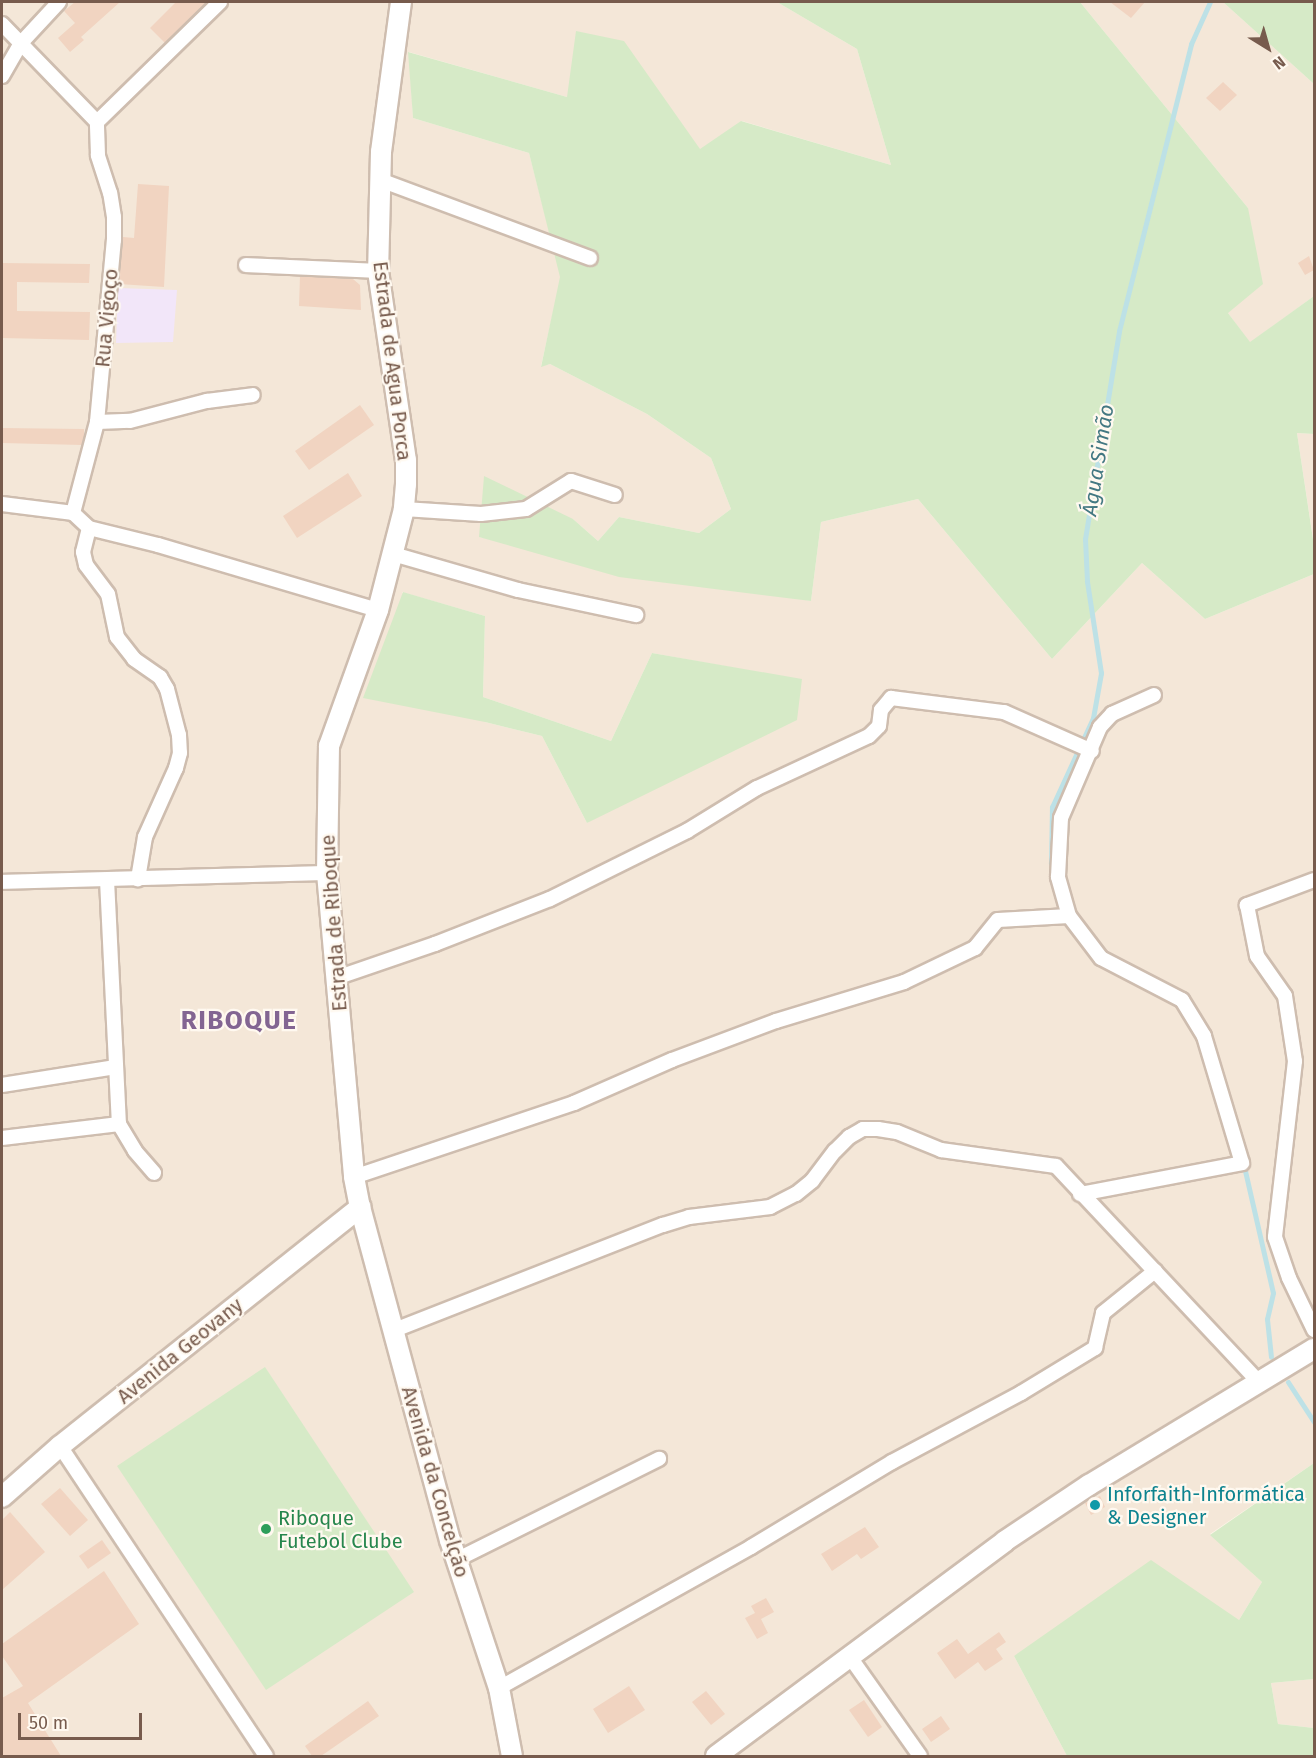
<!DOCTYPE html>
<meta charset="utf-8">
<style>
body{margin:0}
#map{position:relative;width:1316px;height:1758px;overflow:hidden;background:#fcf5e9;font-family:"Fira Sans",sans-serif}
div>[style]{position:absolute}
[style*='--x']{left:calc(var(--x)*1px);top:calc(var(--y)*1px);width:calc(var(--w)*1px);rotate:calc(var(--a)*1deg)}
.residential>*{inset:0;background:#f4e7d8}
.education>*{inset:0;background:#f2e6f9}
.green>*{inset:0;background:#d6eac7}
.stream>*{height:5px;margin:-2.5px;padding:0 2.5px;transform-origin:2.5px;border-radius:2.5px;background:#bde1e6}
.building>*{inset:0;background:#f1d4c1}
.roads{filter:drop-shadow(2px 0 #cebdaf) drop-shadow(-2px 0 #cebdaf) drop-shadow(0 2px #cebdaf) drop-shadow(0 -2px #cebdaf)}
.street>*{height:14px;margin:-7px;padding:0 7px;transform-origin:7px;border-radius:7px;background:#fff}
.secondary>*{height:20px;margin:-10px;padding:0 10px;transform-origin:10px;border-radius:10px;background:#fff}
.dots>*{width:16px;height:16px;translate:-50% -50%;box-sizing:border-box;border:3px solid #fff9f0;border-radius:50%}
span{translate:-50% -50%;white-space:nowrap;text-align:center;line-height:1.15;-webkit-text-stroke:4.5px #fff9f0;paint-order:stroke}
.street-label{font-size:20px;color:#775b4d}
.culture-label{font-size:20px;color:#0d838f}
.left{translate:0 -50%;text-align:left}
.leisure-label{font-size:20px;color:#27864d}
.water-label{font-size:21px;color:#437882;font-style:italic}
.district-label{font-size:26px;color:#836592;font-weight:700;letter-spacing:1.5px}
.frame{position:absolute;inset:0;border:3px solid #775b4d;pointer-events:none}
.north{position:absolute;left:1238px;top:18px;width:60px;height:60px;-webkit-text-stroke:4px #fff9f0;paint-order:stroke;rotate:143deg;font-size:16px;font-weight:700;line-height:24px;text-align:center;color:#775b4d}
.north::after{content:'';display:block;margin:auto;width:21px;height:27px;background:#775b4d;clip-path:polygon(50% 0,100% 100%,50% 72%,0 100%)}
.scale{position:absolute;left:18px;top:1713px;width:124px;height:27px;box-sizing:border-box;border:3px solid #775b4d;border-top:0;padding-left:8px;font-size:18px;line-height:21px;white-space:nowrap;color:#775b4d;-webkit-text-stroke:4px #fff9f0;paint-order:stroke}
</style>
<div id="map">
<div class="residential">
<div style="clip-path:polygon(evenodd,2px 2px,777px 2px,857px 49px,891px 165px,742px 121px,700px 150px,623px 41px,567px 97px,409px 52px,413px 118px,529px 153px,561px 277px,541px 366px,550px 364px,647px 414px,711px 458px,731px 509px,699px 533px,619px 517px,598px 541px,573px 519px,479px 537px,811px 601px,821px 522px,918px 499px,1052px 659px,1142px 563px,1205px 619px,1314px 574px,1314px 1463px,1210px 1534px,1262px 1582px,1239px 1620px,1014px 1656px,1067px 1756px,2px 1756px,2px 2px,402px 592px,485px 616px,483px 697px,611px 741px,652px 653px,802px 680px,587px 823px,542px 736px,485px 722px,402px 592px)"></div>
<div style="clip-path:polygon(1080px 2px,1223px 2px,1314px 84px,1314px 296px,1250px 343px,1228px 313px,1248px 208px)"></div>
<div style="clip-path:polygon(1297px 433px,1314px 434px,1314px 546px,1314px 545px)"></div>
<div style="clip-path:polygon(1314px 1679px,1314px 1728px,1278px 1724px,1271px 1683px)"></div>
</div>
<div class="education">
<div style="clip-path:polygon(118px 288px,177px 290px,173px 342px,116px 343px)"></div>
</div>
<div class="green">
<div style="clip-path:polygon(777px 2px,1080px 2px,1248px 208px,1263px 284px,1228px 313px,1250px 342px,1314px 296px,1314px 434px,1297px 433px,1314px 546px,1314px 574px,1205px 619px,1142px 563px,1052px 659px,918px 499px,821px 522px,811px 601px,619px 577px,479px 537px,484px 476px,573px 519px,598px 541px,619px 517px,699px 533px,731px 509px,711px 458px,647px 414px,550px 364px,541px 367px,560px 277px,529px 153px,413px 118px,408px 52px,567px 97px,576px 31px,624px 41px,700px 149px,741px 121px,891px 165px,857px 49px)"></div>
<div style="clip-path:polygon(1223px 2px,1314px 2px,1314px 84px)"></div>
<div style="clip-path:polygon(403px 592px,485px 616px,483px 697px,611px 741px,652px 653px,802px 679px,797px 720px,587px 823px,542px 736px,485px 722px,363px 698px)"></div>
<div style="clip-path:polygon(265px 1367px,414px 1592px,266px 1690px,117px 1466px)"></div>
<div style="clip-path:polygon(1314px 1463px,1314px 1679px,1271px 1683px,1278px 1724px,1314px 1728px,1314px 1756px,1067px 1756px,1014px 1656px,1151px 1560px,1239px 1620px,1262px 1582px,1210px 1535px)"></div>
</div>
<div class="stream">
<div style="--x:1055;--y:871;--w:9;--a:-117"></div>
<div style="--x:1051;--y:863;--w:56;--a:-89"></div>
<div style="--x:1052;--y:807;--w:98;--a:-65.3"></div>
<div style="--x:1093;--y:718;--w:46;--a:-79.9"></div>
<div style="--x:1101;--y:673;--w:93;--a:-98.7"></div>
<div style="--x:1087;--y:581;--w:42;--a:-92.7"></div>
<div style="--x:1085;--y:539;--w:211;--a:-80.7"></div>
<div style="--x:1119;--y:331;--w:296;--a:-75.9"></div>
<div style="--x:1191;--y:44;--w:46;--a:-65.7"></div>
<div style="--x:1243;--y:1162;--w:134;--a:77.1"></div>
<div style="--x:1273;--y:1293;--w:27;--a:103"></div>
<div style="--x:1267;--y:1319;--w:38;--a:84"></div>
<div style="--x:1288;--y:1382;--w:48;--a:57"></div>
</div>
<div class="building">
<div style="clip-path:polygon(75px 2px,120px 2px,81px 37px,84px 40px,70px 52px,58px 38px,75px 23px,64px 11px)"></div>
<div style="clip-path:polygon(176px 2px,208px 2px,165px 43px,150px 28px)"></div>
<div style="clip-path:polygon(1110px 2px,1145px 2px,1131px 18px)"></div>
<div style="clip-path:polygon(1223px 82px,1237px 95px,1220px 111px,1206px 98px)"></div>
<div style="clip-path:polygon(138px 184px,169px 186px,164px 287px,119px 284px,123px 237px,134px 238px)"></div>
<div style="clip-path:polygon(1309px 256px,1314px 270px,1305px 275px,1298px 263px)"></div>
<div style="clip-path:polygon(2px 263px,90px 264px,89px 283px,17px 282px,17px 311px,90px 312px,89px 340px,2px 338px)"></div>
<div style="clip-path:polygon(300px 276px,353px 279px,360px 285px,361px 310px,299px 306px)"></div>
<div style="clip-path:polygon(360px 405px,374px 425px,309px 470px,295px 451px)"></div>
<div style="clip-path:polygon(2px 428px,84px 429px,84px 438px,82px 445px,2px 443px)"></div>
<div style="clip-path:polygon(348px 473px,362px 496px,297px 538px,283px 516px)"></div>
<div style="clip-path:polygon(60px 1488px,88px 1520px,70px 1536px,41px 1504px)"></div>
<div style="clip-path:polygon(1100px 1496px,1105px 1507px,1091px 1515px,1085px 1503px)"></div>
<div style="clip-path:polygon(10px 1512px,45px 1552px,2px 1590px,2px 1520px)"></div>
<div style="clip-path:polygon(865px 1527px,879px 1547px,861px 1559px,857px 1554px,832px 1571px,821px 1554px)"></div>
<div style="clip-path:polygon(102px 1540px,111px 1553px,88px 1569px,79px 1556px)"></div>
<div style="clip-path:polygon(104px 1571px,139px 1624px,28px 1703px,61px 1756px,2px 1756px,2px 1698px,23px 1686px,2px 1656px,2px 1644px)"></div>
<div style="clip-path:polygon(766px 1598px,774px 1612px,761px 1619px,768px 1633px,757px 1639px,745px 1618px,755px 1613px,751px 1606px)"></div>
<div style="clip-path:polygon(999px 1632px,1006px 1642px,996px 1649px,1003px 1659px,985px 1671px,978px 1662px,955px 1679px,937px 1653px,957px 1639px,968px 1654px)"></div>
<div style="clip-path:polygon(629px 1686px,645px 1710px,608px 1733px,593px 1709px)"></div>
<div style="clip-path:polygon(706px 1691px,725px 1714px,711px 1725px,692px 1702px)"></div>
<div style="clip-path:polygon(864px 1700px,882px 1727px,868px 1737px,849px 1710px)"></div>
<div style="clip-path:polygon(368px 1701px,379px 1716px,321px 1756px,312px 1756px,305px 1746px)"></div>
<div style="clip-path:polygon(941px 1716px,950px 1729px,931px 1742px,922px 1729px)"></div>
</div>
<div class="roads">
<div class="street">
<div style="--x:2;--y:24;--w:136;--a:45.9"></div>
<div style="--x:2;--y:76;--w:38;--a:-60"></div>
<div style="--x:21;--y:43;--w:56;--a:-47.2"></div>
<div style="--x:97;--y:122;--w:172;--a:-44.3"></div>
<div style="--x:380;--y:180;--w:224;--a:20.4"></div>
<div style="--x:246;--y:265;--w:132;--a:2.6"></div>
<div style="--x:97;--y:422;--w:33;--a:-2"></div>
<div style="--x:130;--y:421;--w:80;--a:-14.6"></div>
<div style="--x:207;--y:401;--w:46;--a:-7.4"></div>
<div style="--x:2;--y:504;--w:72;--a:7.2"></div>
<div style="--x:73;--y:513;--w:22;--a:43"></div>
<div style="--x:89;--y:528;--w:71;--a:13.8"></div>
<div style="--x:158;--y:545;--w:229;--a:16.5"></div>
<div style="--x:404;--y:509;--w:77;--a:3.7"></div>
<div style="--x:481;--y:514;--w:45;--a:-6.3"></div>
<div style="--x:526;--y:509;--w:53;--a:-31.9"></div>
<div style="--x:571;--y:481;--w:46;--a:17.7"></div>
<div style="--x:73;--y:513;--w:94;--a:-75.2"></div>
<div style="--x:97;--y:422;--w:183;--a:-84.7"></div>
<div style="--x:114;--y:240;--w:23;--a:-90"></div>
<div style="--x:114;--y:217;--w:24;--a:-99"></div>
<div style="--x:110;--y:193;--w:40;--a:-108"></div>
<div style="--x:98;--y:155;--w:33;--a:-92"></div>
<div style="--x:89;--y:528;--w:25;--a:104"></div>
<div style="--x:83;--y:552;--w:13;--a:77"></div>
<div style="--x:86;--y:565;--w:36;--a:53"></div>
<div style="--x:108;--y:594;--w:44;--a:78.2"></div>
<div style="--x:117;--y:637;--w:28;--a:52"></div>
<div style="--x:134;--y:659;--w:32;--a:35"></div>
<div style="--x:160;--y:677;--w:14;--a:60"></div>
<div style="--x:167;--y:689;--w:48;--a:75.4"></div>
<div style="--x:179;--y:735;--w:18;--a:87"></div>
<div style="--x:180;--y:753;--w:16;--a:105"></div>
<div style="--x:176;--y:768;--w:76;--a:114.2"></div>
<div style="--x:145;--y:837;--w:43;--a:99.5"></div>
<div style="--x:393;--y:554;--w:130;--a:16.1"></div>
<div style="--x:518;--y:590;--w:121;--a:12"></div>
<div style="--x:107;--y:880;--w:244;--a:87.2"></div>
<div style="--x:119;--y:1124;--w:31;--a:59"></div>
<div style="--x:135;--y:1151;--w:29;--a:49"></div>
<div style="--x:1314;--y:880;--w:72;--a:159.5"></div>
<div style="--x:1247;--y:905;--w:52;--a:78.9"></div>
<div style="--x:1257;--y:956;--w:49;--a:55"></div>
<div style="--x:1285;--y:996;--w:66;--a:81.3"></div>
<div style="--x:1295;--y:1061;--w:177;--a:96.5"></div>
<div style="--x:1275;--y:1237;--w:43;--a:71.1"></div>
<div style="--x:1289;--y:1278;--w:58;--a:64.3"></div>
<div style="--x:2;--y:882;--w:325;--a:-1.6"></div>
<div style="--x:336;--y:978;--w:105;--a:-19"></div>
<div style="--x:435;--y:944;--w:123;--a:-21.4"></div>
<div style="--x:550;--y:899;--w:153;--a:-26.4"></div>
<div style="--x:687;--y:831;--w:82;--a:-31.6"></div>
<div style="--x:757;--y:788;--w:123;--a:-24.9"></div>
<div style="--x:869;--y:736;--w:14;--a:-45"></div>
<div style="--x:879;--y:726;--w:16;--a:-83"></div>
<div style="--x:881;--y:710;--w:16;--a:-50"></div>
<div style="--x:891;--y:698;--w:114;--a:7.1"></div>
<div style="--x:1004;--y:712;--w:96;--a:23.9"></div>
<div style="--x:2;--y:1085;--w:115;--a:-9"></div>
<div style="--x:2;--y:1138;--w:118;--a:-6.8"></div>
<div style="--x:354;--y:1177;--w:232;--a:-18.6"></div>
<div style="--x:574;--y:1103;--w:107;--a:-23.7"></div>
<div style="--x:672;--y:1060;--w:111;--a:-20.6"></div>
<div style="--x:776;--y:1021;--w:134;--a:-16.9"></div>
<div style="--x:904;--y:982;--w:79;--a:-25.6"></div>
<div style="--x:975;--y:948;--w:36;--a:-51"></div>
<div style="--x:998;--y:920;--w:71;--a:-3.2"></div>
<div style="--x:1080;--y:1194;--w:165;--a:-10.8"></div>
<div style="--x:1242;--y:1163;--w:133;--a:-106.7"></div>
<div style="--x:1204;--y:1036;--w:42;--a:-121.4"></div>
<div style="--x:1182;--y:1000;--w:91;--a:-152.6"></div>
<div style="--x:1101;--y:958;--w:53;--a:-127.3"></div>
<div style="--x:1069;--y:916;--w:41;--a:-105.8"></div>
<div style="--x:1058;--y:877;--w:59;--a:-87.1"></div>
<div style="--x:1061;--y:818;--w:99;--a:-66.8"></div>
<div style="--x:1100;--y:727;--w:18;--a:-47"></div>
<div style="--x:1112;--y:714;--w:46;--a:-24.3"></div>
<div style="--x:392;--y:1331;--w:291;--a:-21.4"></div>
<div style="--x:663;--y:1225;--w:27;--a:-17"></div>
<div style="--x:689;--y:1217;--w:82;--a:-7"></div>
<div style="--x:770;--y:1207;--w:29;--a:-27"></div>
<div style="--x:796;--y:1194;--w:21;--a:-39"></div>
<div style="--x:812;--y:1181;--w:38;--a:-53"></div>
<div style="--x:835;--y:1151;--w:20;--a:-45"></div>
<div style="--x:849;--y:1137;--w:16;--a:-30"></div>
<div style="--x:863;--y:1129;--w:15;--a:0"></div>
<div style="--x:878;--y:1129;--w:19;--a:9"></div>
<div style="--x:897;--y:1132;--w:48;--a:22.2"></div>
<div style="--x:941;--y:1150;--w:116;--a:7.9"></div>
<div style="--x:1056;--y:1166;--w:296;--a:46.8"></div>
<div style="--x:60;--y:1446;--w:372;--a:56.4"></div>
<div style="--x:456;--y:1560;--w:227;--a:-26.5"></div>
<div style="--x:850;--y:1657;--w:121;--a:54.7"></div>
<div style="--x:499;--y:1688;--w:289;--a:-29.2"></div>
<div style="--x:751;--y:1547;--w:165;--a:-31.1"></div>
<div style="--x:892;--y:1462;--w:146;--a:-28.1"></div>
<div style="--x:1021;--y:1393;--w:87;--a:-31.3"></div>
<div style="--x:1095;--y:1348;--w:36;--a:-77"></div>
<div style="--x:1103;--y:1313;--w:67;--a:-38.9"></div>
</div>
<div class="secondary">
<div style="--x:401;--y:2;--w:151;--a:97.6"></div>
<div style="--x:381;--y:152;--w:119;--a:91.4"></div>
<div style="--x:378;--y:271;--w:191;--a:81.6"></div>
<div style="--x:406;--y:460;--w:24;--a:90"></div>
<div style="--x:406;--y:484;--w:25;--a:95"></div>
<div style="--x:404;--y:509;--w:104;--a:104.4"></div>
<div style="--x:378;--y:610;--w:145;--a:109.8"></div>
<div style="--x:329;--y:746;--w:127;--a:90.9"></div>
<div style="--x:327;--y:873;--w:305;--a:84.9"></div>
<div style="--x:354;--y:1177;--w:31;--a:79"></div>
<div style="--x:360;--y:1207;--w:345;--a:74.9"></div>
<div style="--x:450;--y:1540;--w:156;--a:71.7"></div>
<div style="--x:499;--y:1688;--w:69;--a:79.2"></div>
<div style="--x:2;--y:1497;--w:77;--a:-41.3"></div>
<div style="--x:60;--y:1446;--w:384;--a:-38.5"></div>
<div style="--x:716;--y:1756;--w:360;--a:-36.6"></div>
<div style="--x:1005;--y:1541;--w:101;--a:-33.7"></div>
<div style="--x:1089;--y:1485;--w:263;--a:-31.2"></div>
</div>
</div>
<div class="dots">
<div style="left:1095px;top:1505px;background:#0f9aa8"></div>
<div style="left:266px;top:1529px;background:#2e9e5b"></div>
</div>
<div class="street-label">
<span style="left:107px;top:318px;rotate:-85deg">Rua Vigoço</span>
<span style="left:392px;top:361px;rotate:83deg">Estrada de Agua Porca</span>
<span style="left:334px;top:923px;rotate:-94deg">Estrada de Riboque</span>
<span style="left:180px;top:1351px;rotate:-39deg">Avenida Geovany</span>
<span style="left:435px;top:1482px;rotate:74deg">Avenida da Concelção</span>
</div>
<div class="culture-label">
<span class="left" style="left:1107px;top:1506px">Inforfaith-Informática<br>&amp; Designer</span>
</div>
<div class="leisure-label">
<span class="left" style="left:278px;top:1530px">Riboque<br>Futebol Clube</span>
</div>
<div class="water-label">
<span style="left:1098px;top:460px;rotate:-81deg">Água Simão</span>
</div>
<div class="district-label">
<span style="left:239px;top:1021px">RIBOQUE</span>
</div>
<div class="frame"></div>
<div class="north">N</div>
<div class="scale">50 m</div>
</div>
